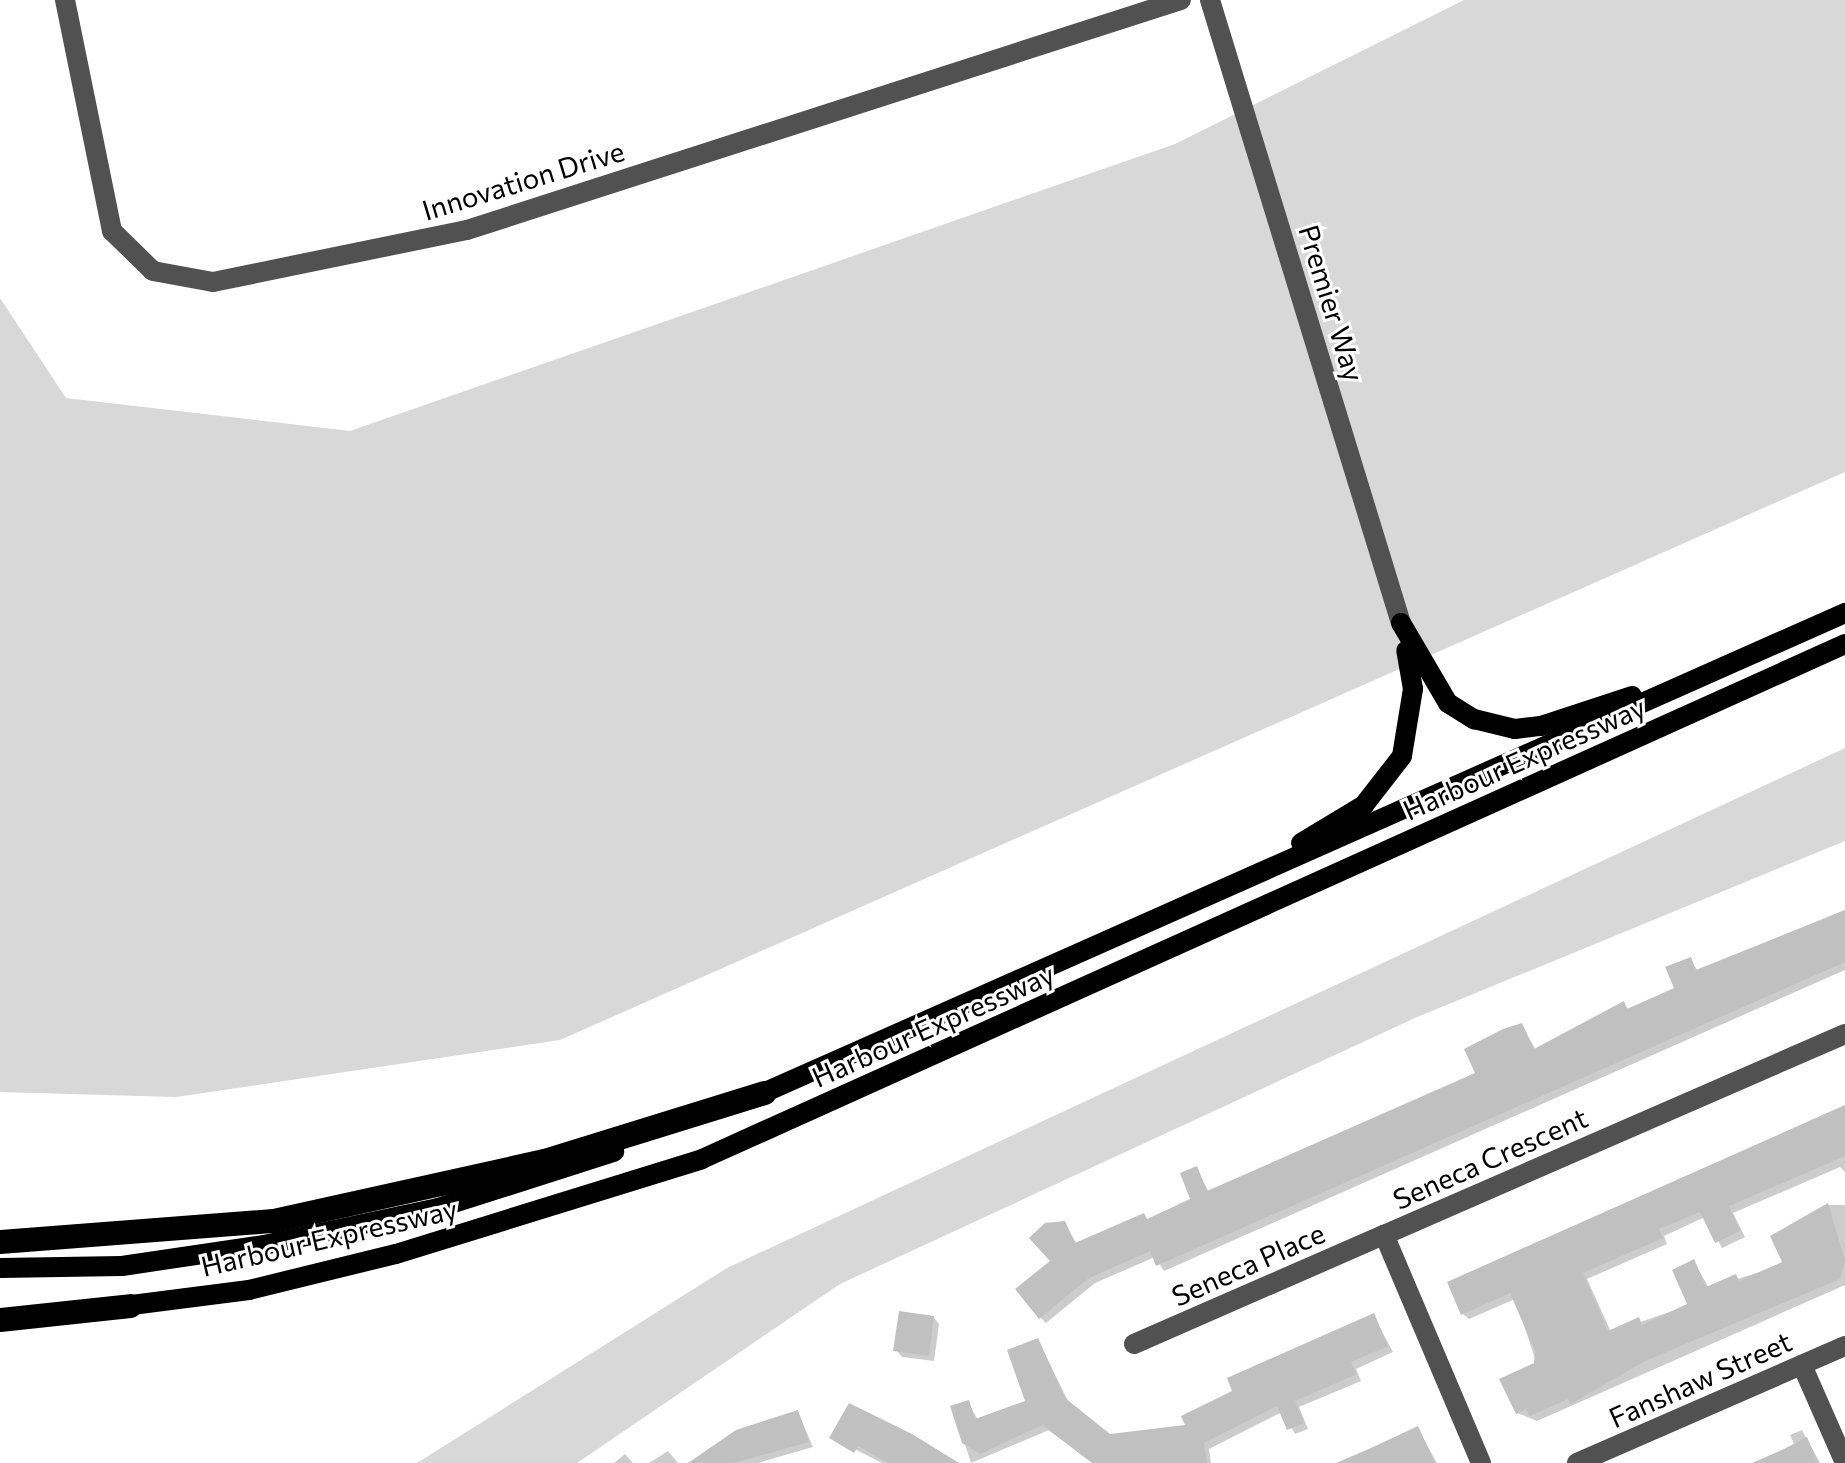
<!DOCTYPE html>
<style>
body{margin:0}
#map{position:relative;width:1845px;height:1463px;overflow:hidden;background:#fff;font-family:Commissioner,sans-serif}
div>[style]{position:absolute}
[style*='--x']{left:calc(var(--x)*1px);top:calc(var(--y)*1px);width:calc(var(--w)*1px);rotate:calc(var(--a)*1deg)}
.green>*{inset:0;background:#d8d8d8}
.shadow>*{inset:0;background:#0003}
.building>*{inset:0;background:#c0c0c0}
.minor>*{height:20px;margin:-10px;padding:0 10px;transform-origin:10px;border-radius:10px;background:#515151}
.major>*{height:20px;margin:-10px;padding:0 10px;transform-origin:10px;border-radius:10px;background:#000}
.highway>*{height:24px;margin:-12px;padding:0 12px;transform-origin:12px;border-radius:12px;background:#000}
span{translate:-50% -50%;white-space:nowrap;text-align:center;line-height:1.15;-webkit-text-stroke:6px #fff;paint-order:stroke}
.street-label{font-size:28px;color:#000}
</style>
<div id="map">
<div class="green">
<div style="clip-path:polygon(1464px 0,1845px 0,1845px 472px,560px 1040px,176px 1097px,0 1092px,0 298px,66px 398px,350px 431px,1175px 144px)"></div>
<div style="clip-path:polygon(1845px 748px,1845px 841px,1415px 1018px,840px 1284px,577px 1463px,417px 1463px,727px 1268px)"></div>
</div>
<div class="shadow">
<div style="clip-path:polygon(1845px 910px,1845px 970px,1164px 1271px,1155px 1257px,1095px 1283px,1046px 1323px,1040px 1317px,1064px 1223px,1077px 1244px,1148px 1220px,1193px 1200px,1196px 1168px,1209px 1192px,1477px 1074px,1521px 1025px,1536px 1050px,1623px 1004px,1630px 1010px,1676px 989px,1690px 960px,1698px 971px)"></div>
<div style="clip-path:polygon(1845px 1107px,1845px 1172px,1840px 1167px,1733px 1213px,1745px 1237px,1722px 1248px,1705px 1217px,1664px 1236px,1667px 1244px,1587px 1279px,1611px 1332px,1690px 1305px,1694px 1262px,1709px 1288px,1785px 1264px,1827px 1205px,1845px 1205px,1845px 1285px,1537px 1421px,1517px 1413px,1537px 1364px,1515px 1299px,1469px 1319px,1463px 1314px)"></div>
<div style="clip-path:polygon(1373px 1315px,1393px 1352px,1356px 1369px,1361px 1381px,1299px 1407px,1308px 1429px,1295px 1434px,1282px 1412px,1209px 1449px,1211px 1463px,1093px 1463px,1049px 1430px,971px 1463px,953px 1407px,968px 1402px,978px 1420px,1028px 1402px,1038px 1340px,1070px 1405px,1109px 1436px,1188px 1426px)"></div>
<div style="clip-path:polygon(933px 1317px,939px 1324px,934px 1361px,902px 1357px,896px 1350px)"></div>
<div style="clip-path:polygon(798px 1412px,813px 1447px,758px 1463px,691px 1463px)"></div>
<div style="clip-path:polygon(1418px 1429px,1437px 1463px,1340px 1463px)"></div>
<div style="clip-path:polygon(1802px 1430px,1820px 1463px,1756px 1463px,1785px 1451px,1794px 1444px,1790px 1435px)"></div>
<div style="clip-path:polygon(831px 1437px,954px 1463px,882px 1463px)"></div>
<div style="clip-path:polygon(668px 1451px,678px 1463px,649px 1463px)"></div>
<div style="clip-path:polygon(625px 1454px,633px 1463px,614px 1463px)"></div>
</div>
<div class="building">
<div style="clip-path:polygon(1845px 910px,1845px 962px,1156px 1266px,1150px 1251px,1089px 1278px,1039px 1319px,1015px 1289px,1050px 1261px,1029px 1238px,1045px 1223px,1065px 1221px,1075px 1243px,1144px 1213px,1147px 1219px,1190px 1199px,1180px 1173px,1197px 1166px,1207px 1191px,1475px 1073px,1464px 1049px,1503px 1029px,1522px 1023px,1534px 1049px,1624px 1001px,1627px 1009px,1674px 988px,1665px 967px,1691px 957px,1696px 970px)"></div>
<div style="clip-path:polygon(1845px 1105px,1845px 1156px,1729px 1206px,1740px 1231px,1715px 1243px,1700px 1212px,1659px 1229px,1663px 1238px,1583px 1273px,1608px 1331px,1639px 1317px,1642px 1325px,1687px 1304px,1672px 1270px,1694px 1259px,1706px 1287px,1736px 1274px,1739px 1281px,1782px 1262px,1770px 1236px,1828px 1203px,1845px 1261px,1840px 1279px,1645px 1361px,1571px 1404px,1568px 1399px,1530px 1416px,1526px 1409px,1516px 1414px,1499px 1379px,1534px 1363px,1535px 1351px,1510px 1293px,1461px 1315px,1447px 1282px)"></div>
<div style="clip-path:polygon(899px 1311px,934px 1316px,929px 1356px,893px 1351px)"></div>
<div style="clip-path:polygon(1374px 1313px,1388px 1346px,1351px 1362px,1357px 1374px,1295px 1401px,1304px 1423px,1287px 1430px,1277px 1406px,1204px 1443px,1207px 1463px,1092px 1463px,1042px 1425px,980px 1454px,962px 1443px,950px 1406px,969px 1400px,975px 1419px,1025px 1401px,1007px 1350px,1038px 1338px,1065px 1398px,1110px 1434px,1185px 1425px,1181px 1416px,1232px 1391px,1227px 1378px)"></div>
<div style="clip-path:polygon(849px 1403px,912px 1434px,959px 1463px,888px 1463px,858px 1446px,854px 1453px,829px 1438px)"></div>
<div style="clip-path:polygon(798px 1410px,809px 1442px,733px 1463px,688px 1463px,736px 1430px)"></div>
<div style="clip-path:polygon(1418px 1426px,1435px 1463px,1336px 1463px,1371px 1448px)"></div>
<div style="clip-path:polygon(1807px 1437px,1818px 1463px,1752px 1463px,1784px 1449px)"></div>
</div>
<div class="minor">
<div style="--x:65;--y:0;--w:236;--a:78.5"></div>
<div style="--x:112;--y:231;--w:57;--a:44.3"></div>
<div style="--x:153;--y:271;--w:61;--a:10.4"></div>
<div style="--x:213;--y:282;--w:259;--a:-11.6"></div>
<div style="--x:467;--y:230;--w:750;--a:-17.86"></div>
<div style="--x:1210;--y:0;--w:652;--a:72.96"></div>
<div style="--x:1134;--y:1344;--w:273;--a:-23.6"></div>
<div style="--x:1802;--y:1365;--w:107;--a:66.3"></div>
<div style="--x:1481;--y:1463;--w:248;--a:-113"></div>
<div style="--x:1384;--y:1235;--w:503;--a:-23.56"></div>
<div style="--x:1577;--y:1463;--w:292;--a:-23.6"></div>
</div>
<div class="major">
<div style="--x:1401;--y:623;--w:93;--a:59.6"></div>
<div style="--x:1448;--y:703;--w:31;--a:32"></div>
<div style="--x:1474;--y:719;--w:42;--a:13.7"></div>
<div style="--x:1515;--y:729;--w:26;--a:-7"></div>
<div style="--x:1541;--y:726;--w:96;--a:-18.2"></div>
<div style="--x:1301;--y:843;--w:74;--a:-31.1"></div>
<div style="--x:1364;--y:805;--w:62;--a:-52.2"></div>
<div style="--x:1402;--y:756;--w:68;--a:-80.7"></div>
<div style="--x:1413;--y:689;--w:39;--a:-100"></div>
<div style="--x:752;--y:1098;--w:1196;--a:-23.93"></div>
<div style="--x:0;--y:1268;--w:122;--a:-0.9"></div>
<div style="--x:122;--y:1266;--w:144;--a:-8.4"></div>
<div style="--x:264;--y:1245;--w:178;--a:-12"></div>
<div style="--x:438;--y:1208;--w:185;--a:-17.7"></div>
<div style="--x:116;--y:1307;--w:134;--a:-7.3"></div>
<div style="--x:249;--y:1290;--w:151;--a:-13.8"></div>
<div style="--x:396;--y:1254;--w:320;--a:-17.2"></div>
<div style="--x:702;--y:1159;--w:1254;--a:-24.25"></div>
</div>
<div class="highway">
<div style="--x:0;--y:1242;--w:275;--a:-4.4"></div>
<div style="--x:274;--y:1221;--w:278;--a:-12.5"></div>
<div style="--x:545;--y:1161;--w:230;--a:-17.2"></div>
<div style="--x:0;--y:1320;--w:131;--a:-6.1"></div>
</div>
<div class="street-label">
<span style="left:523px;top:180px;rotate:-17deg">Innovation Drive</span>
<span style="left:1332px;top:303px;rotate:73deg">Premier Way</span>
<span style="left:1524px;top:758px;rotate:-24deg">Harbour Expressway</span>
<span style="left:933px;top:1025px;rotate:-24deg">Harbour Expressway</span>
<span style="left:1490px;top:1158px;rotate:-24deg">Seneca Crescent</span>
<span style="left:329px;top:1237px;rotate:-13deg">Harbour Expressway</span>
<span style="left:1248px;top:1264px;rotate:-24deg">Seneca Place</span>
<span style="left:1700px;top:1379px;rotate:-24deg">Fanshaw Street</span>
</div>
</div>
